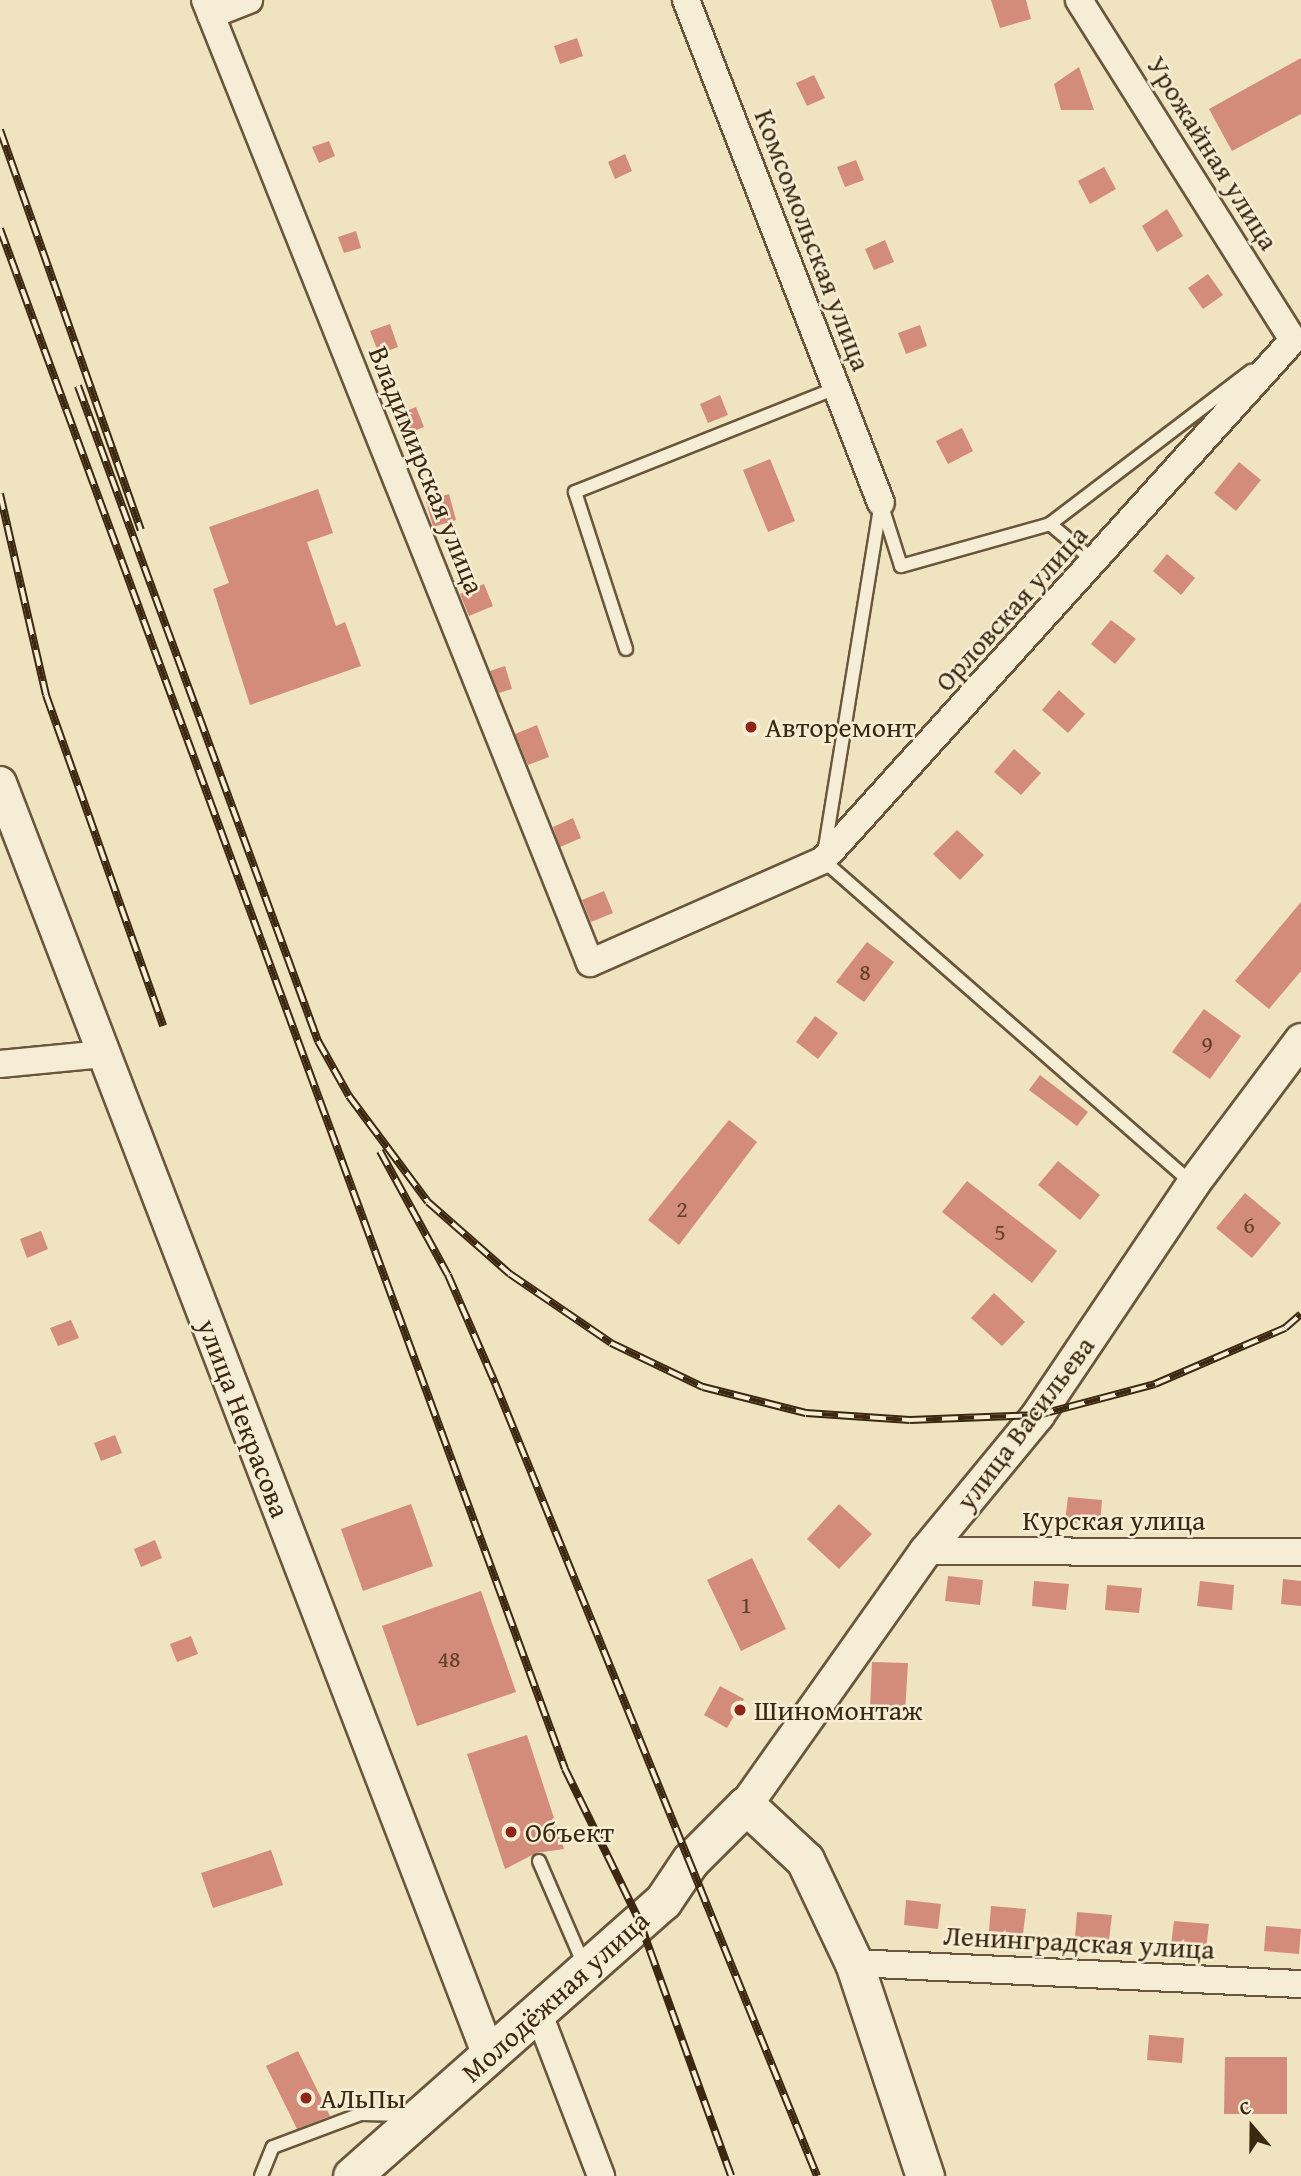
<!DOCTYPE html>
<meta charset="utf-8">
<style>
body{margin:0}
#map{position:relative;width:1301px;height:2176px;overflow:hidden;background:#f0e3bf;font-family:"Gentium Book Plus",serif}
div>[style]{position:absolute}
[style*='--x']{left:calc(var(--x)*1px);top:calc(var(--y)*1px);width:calc(var(--w)*1px);rotate:calc(var(--a)*1deg)}
.building>*{inset:0;background:#d28c79}
.roads{filter:drop-shadow(2px 0 #69563c) drop-shadow(-2px 0 #69563c) drop-shadow(0 2px #69563c) drop-shadow(0 -2px #69563c)}
.service>*{height:12px;margin:-6px;padding:0 6px;transform-origin:6px;border-radius:6px;background:#f5edd5}
.minor>*{height:26px;margin:-13px;padding:0 13px;transform-origin:13px;border-radius:13px;background:#f5edd5}
.tertiary>*{height:32px;margin:-16px;padding:0 16px;transform-origin:16px;border-radius:16px;background:#f5edd5}
.secondary>*{height:37px;margin:-18.5px;padding:0 18.5px;transform-origin:18.5px;border-radius:18.5px;background:#f5edd5}
.rail>*{height:8px;margin-top:-4px;transform-origin:0;background:repeating-linear-gradient(90deg,#f5edd5 0 16px,#3c2710 0 32px);box-sizing:border-box;border-block:2px solid #3c2710}
.dots>*{width:19px;height:19px;translate:-50% -50%;box-sizing:border-box;border:4px solid #f5edd5;border-radius:50%}
span{translate:-50% -50%;white-space:nowrap;text-align:center;line-height:1.15;-webkit-text-stroke:5px #f5edd5;paint-order:stroke}
.number-label{font-size:24px;color:#62402a}
.number-label span{-webkit-text-stroke-width:0}
.street-label{font-size:28px;color:#3c2710}
.poi-label{font-size:28px;color:#3c2710}
.left{translate:0 -50%;text-align:left}
.north{position:absolute;left:1217px;top:2092px;width:70px;height:70px;-webkit-text-stroke:5px #f5edd5;paint-order:stroke;rotate:340deg;font-size:19px;font-weight:700;line-height:28px;text-align:center;color:#3c2710}
.north::after{content:'';display:block;margin:auto;width:24px;height:32px;background:#3c2710;clip-path:polygon(50% 0,100% 100%,50% 72%,0 100%)}
</style>
<div id="map">
<div class="building">
<div style="clip-path:polygon(991px 0,1026px 0,1031px 19px,1000px 28px)"></div>
<div style="clip-path:polygon(577px 38px,583px 56px,560px 64px,554px 46px)"></div>
<div style="clip-path:polygon(1301px 58px,1301px 114px,1232px 151px,1209px 109px)"></div>
<div style="clip-path:polygon(1079px 67px,1094px 110px,1061px 110px,1054px 84px)"></div>
<div style="clip-path:polygon(814px 75px,825px 98px,807px 106px,796px 83px)"></div>
<div style="clip-path:polygon(329px 141px,335px 156px,319px 163px,312px 147px)"></div>
<div style="clip-path:polygon(625px 154px,632px 171px,615px 179px,608px 162px)"></div>
<div style="clip-path:polygon(856px 160px,864px 180px,845px 187px,837px 167px)"></div>
<div style="clip-path:polygon(1104px 167px,1116px 189px,1090px 204px,1078px 181px)"></div>
<div style="clip-path:polygon(1167px 209px,1183px 236px,1157px 252px,1142px 226px)"></div>
<div style="clip-path:polygon(356px 231px,361px 248px,344px 253px,338px 237px)"></div>
<div style="clip-path:polygon(885px 240px,894px 262px,874px 270px,865px 249px)"></div>
<div style="clip-path:polygon(1208px 274px,1223px 295px,1203px 309px,1188px 288px)"></div>
<div style="clip-path:polygon(390px 324px,398px 347px,379px 354px,370px 331px)"></div>
<div style="clip-path:polygon(920px 325px,927px 346px,906px 354px,898px 333px)"></div>
<div style="clip-path:polygon(720px 395px,728px 415px,708px 423px,700px 404px)"></div>
<div style="clip-path:polygon(416px 407px,424px 427px,404px 435px,396px 415px)"></div>
<div style="clip-path:polygon(962px 428px,973px 451px,948px 464px,936px 441px)"></div>
<div style="clip-path:polygon(770px 459px,795px 521px,768px 532px,743px 470px)"></div>
<div style="clip-path:polygon(1239px 462px,1261px 480px,1236px 511px,1214px 493px)"></div>
<div style="clip-path:polygon(318px 489px,333px 533px,307px 542px,336px 626px,345px 622px,361px 666px,250px 705px,213px 589px,229px 583px,209px 527px)"></div>
<div style="clip-path:polygon(449px 494px,456px 520px,433px 527px,426px 501px)"></div>
<div style="clip-path:polygon(1167px 554px,1195px 578px,1181px 595px,1153px 571px)"></div>
<div style="clip-path:polygon(484px 584px,493px 606px,469px 616px,460px 594px)"></div>
<div style="clip-path:polygon(1111px 620px,1136px 639px,1115px 664px,1091px 644px)"></div>
<div style="clip-path:polygon(505px 666px,512px 689px,499px 693px,490px 671px)"></div>
<div style="clip-path:polygon(1059px 690px,1085px 714px,1068px 733px,1042px 710px)"></div>
<div style="clip-path:polygon(537px 725px,549px 757px,528px 765px,515px 734px)"></div>
<div style="clip-path:polygon(1014px 749px,1041px 773px,1021px 795px,994px 772px)"></div>
<div style="clip-path:polygon(573px 818px,581px 838px,560px 847px,553px 827px)"></div>
<div style="clip-path:polygon(957px 830px,984px 855px,960px 880px,933px 854px)"></div>
<div style="clip-path:polygon(604px 891px,613px 913px,591px 922px,582px 900px)"></div>
<div style="clip-path:polygon(1301px 902px,1301px 971px,1269px 1009px,1235px 981px)"></div>
<div style="clip-path:polygon(867px 942px,894px 962px,864px 1002px,836px 982px)"></div>
<div style="clip-path:polygon(1204px 1009px,1241px 1036px,1210px 1079px,1172px 1052px)"></div>
<div style="clip-path:polygon(815px 1016px,838px 1033px,818px 1059px,796px 1042px)"></div>
<div style="clip-path:polygon(1040px 1075px,1088px 1112px,1077px 1126px,1029px 1090px)"></div>
<div style="clip-path:polygon(729px 1120px,757px 1142px,679px 1245px,648px 1220px)"></div>
<div style="clip-path:polygon(1058px 1161px,1100px 1195px,1080px 1220px,1038px 1185px)"></div>
<div style="clip-path:polygon(967px 1181px,1057px 1251px,1032px 1283px,942px 1212px)"></div>
<div style="clip-path:polygon(1245px 1193px,1281px 1223px,1252px 1258px,1216px 1228px)"></div>
<div style="clip-path:polygon(41px 1231px,48px 1249px,27px 1258px,20px 1239px)"></div>
<div style="clip-path:polygon(994px 1293px,1025px 1322px,1002px 1346px,971px 1318px)"></div>
<div style="clip-path:polygon(71px 1320px,79px 1338px,58px 1346px,50px 1328px)"></div>
<div style="clip-path:polygon(115px 1435px,122px 1453px,101px 1461px,94px 1443px)"></div>
<div style="clip-path:polygon(1068px 1497px,1102px 1500px,1100px 1525px,1065px 1522px)"></div>
<div style="clip-path:polygon(411px 1504px,433px 1566px,363px 1591px,341px 1529px)"></div>
<div style="clip-path:polygon(839px 1504px,872px 1534px,839px 1569px,807px 1539px)"></div>
<div style="clip-path:polygon(155px 1540px,162px 1558px,141px 1567px,134px 1549px)"></div>
<div style="clip-path:polygon(752px 1558px,786px 1629px,741px 1651px,707px 1580px)"></div>
<div style="clip-path:polygon(948px 1576px,983px 1580px,980px 1605px,945px 1601px)"></div>
<div style="clip-path:polygon(1283px 1579px,1301px 1581px,1301px 1606px,1281px 1604px)"></div>
<div style="clip-path:polygon(1034px 1581px,1069px 1584px,1066px 1610px,1032px 1606px)"></div>
<div style="clip-path:polygon(1200px 1581px,1234px 1585px,1232px 1610px,1197px 1606px)"></div>
<div style="clip-path:polygon(1107px 1585px,1142px 1588px,1139px 1613px,1105px 1610px)"></div>
<div style="clip-path:polygon(481px 1591px,516px 1692px,417px 1726px,382px 1626px)"></div>
<div style="clip-path:polygon(191px 1636px,198px 1654px,177px 1662px,170px 1644px)"></div>
<div style="clip-path:polygon(872px 1662px,908px 1663px,905px 1712px,870px 1711px)"></div>
<div style="clip-path:polygon(720px 1686px,744px 1699px,727px 1728px,704px 1715px)"></div>
<div style="clip-path:polygon(527px 1735px,564px 1849px,536px 1853px,505px 1869px,467px 1754px)"></div>
<div style="clip-path:polygon(271px 1850px,283px 1885px,213px 1908px,201px 1873px)"></div>
<div style="clip-path:polygon(906px 1900px,941px 1904px,938px 1929px,904px 1925px)"></div>
<div style="clip-path:polygon(991px 1906px,1026px 1909px,1023px 1934px,989px 1931px)"></div>
<div style="clip-path:polygon(1077px 1912px,1112px 1915px,1109px 1940px,1075px 1937px)"></div>
<div style="clip-path:polygon(1174px 1921px,1209px 1924px,1206px 1949px,1171px 1945px)"></div>
<div style="clip-path:polygon(1266px 1926px,1301px 1929px,1299px 1954px,1264px 1951px)"></div>
<div style="clip-path:polygon(1149px 2035px,1184px 2038px,1182px 2063px,1147px 2060px)"></div>
<div style="clip-path:polygon(298px 2051px,330px 2116px,297px 2129px,266px 2066px)"></div>
<div style="clip-path:polygon(1225px 2057px,1287px 2057px,1287px 2114px,1224px 2114px)"></div>
</div>
<div class="roads">
<div class="service">
<div style="--x:1050;--y:524;--w:59;--a:40.2"></div>
<div style="--x:626;--y:649;--w:165;--a:-108"></div>
<div style="--x:575;--y:492;--w:282;--a:-21.7"></div>
<div style="--x:1193;--y:1184;--w:492;--a:-138.8"></div>
<div style="--x:823;--y:860;--w:362;--a:-80.8"></div>
<div style="--x:881;--y:503;--w:66;--a:72.4"></div>
<div style="--x:901;--y:566;--w:155;--a:-15.7"></div>
<div style="--x:1050;--y:524;--w:253;--a:-37.3"></div>
<div style="--x:539;--y:1861;--w:113;--a:66.6"></div>
<div style="--x:261;--y:2176;--w:31;--a:-68"></div>
<div style="--x:273;--y:2147;--w:94;--a:-20.6"></div>
<div style="--x:361;--y:2114;--w:49;--a:1.2"></div>
</div>
<div class="minor">
<div style="--x:205;--y:0;--w:1037;--a:68.21"></div>
<div style="--x:590;--y:963;--w:255;--a:-23.8"></div>
<div style="--x:823;--y:860;--w:701;--a:-47.89"></div>
<div style="--x:1293;--y:340;--w:402;--a:-122.2"></div>
<div style="--x:686;--y:0;--w:539;--a:68.81"></div>
<div style="--x:211;--y:15;--w:41;--a:-21.5"></div>
<div style="--x:0;--y:1064;--w:104;--a:-5.5"></div>
<div style="--x:926;--y:1551;--w:375;--a:0.2"></div>
<div style="--x:854;--y:1963;--w:447;--a:2.7"></div>
<div style="--x:537;--y:2009;--w:179;--a:69"></div>
</div>
<div class="tertiary">
<div style="--x:0;--y:783;--w:1361;--a:68.98"></div>
<div style="--x:746;--y:1805;--w:311;--a:-54.7"></div>
<div style="--x:926;--y:1551;--w:176;--a:-50.5"></div>
<div style="--x:1038;--y:1415;--w:278;--a:-56.1"></div>
<div style="--x:1193;--y:1184;--w:180;--a:-53.1"></div>
</div>
<div class="secondary">
<div style="--x:352;--y:2176;--w:415;--a:-41.5"></div>
<div style="--x:663;--y:1901;--w:48;--a:-56"></div>
<div style="--x:690;--y:1861;--w:79;--a:-45"></div>
<div style="--x:746;--y:1805;--w:81;--a:43"></div>
<div style="--x:805;--y:1860;--w:114;--a:64.6"></div>
<div style="--x:854;--y:1963;--w:225;--a:71.6"></div>
</div>
</div>
<div class="rail">
<div style="--x:0;--y:130;--w:424;--a:70.6"></div>
<div style="--x:0;--y:229;--w:1640;--a:69.85"></div>
<div style="--x:565;--y:1769;--w:168;--a:63.9"></div>
<div style="--x:639;--y:1920;--w:272;--a:70.2"></div>
<div style="--x:78;--y:386;--w:698;--a:69.88"></div>
<div style="--x:318;--y:1041;--w:63;--a:60.6"></div>
<div style="--x:349;--y:1096;--w:132;--a:53.3"></div>
<div style="--x:428;--y:1202;--w:109;--a:41.3"></div>
<div style="--x:510;--y:1274;--w:122;--a:34.3"></div>
<div style="--x:611;--y:1343;--w:102;--a:25.6"></div>
<div style="--x:703;--y:1387;--w:106;--a:14.2"></div>
<div style="--x:806;--y:1413;--w:104;--a:3.9"></div>
<div style="--x:910;--y:1420;--w:128;--a:-2.2"></div>
<div style="--x:1038;--y:1415;--w:121;--a:-14.8"></div>
<div style="--x:1155;--y:1384;--w:142;--a:-23.3"></div>
<div style="--x:1285;--y:1328;--w:21;--a:-41"></div>
<div style="--x:0;--y:494;--w:206;--a:77.1"></div>
<div style="--x:46;--y:695;--w:351;--a:70.5"></div>
<div style="--x:380;--y:1151;--w:141;--a:61.3"></div>
<div style="--x:448;--y:1275;--w:118;--a:66.5"></div>
<div style="--x:495;--y:1383;--w:856;--a:67.9"></div>
</div>
<div class="dots">
<div style="left:751px;top:727px;background:#8f2418"></div>
<div style="left:740px;top:1710px;background:#8f2418"></div>
<div style="left:511px;top:1832px;background:#8f2418"></div>
<div style="left:306px;top:2098px;background:#8f2418"></div>
</div>
<div class="number-label">
<span style="left:865px;top:972px">8</span>
<span style="left:1207px;top:1044px">9</span>
<span style="left:682px;top:1209px">2</span>
<span style="left:1249px;top:1225px">6</span>
<span style="left:1000px;top:1232px">5</span>
<span style="left:746px;top:1605px">1</span>
<span style="left:449px;top:1659px">48</span>
</div>
<div class="street-label">
<span style="left:1213px;top:153px;rotate:58deg">Урожайная улица</span>
<span style="left:813px;top:240px;rotate:69deg">Комсомольская улица</span>
<span style="left:427px;top:470px;rotate:68deg">Владимирская улица</span>
<span style="left:1011px;top:608px;rotate:-48deg">Орловская улица</span>
<span style="left:244px;top:1418px;rotate:69deg">улица Некрасова</span>
<span style="left:1025px;top:1423px;rotate:-53deg">улица Васильева</span>
<span style="left:1114px;top:1520px">Курская улица</span>
<span style="left:1079px;top:1942px;rotate:3deg">Ленинградская улица</span>
<span style="left:555px;top:1996px;rotate:-42deg">Молодёжная улица</span>
</div>
<div class="poi-label">
<span class="left" style="left:765px;top:727px">Авторемонт</span>
<span class="left" style="left:754px;top:1710px">Шиномонтаж</span>
<span class="left" style="left:525px;top:1832px">Объект</span>
<span class="left" style="left:320px;top:2098px">АЛьПы</span>
</div>
<div class="north">С</div>
</div>
